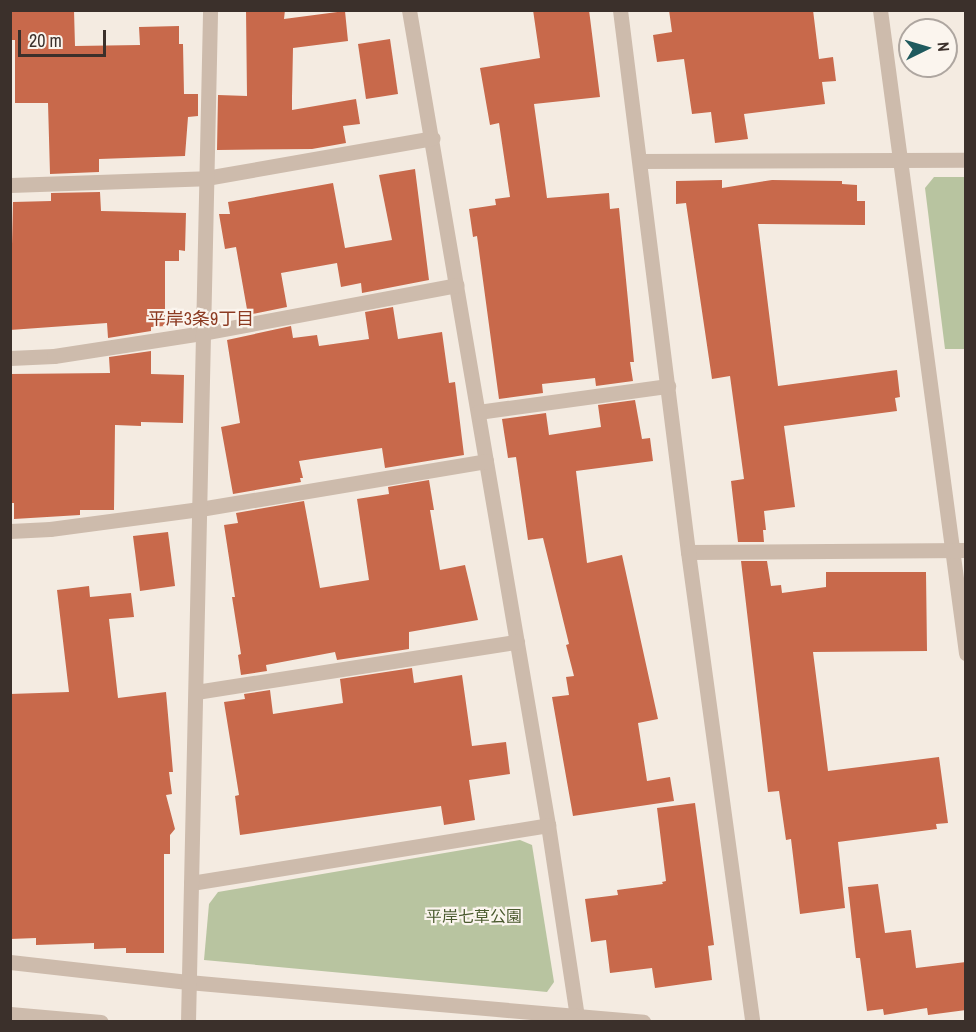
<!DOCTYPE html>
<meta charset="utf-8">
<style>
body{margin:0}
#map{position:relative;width:976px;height:1032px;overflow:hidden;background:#f4ebe1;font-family:"Archivo Narrow","Noto Sans JP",sans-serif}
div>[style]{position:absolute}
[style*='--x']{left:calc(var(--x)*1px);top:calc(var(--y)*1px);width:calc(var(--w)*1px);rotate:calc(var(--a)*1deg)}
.green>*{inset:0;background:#b8c4a0}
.building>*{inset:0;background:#c8694b}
.minor>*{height:15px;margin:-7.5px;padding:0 7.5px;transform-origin:7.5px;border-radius:7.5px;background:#cdbbac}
.tertiary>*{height:15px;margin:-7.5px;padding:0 7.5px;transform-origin:7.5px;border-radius:7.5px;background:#cdbbac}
span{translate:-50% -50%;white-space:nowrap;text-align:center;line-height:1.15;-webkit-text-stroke:4.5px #fbf5ee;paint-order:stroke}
.park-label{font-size:16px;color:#4a5a2e}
.neighbourhood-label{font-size:18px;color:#8c3b22}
.frame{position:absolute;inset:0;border:12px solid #3b302b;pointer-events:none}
.north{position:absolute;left:898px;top:18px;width:60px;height:60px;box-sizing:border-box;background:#fbf5ee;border:2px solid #aea6a0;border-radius:50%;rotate:85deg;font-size:16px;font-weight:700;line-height:24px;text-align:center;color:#3b302b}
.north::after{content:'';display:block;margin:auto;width:21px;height:27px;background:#1f5a5e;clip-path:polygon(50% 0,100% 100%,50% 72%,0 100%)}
.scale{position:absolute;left:18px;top:30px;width:88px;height:27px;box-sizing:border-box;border:3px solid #3b302b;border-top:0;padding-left:8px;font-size:18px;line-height:21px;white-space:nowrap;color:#3b302b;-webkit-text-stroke:4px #fbf5ee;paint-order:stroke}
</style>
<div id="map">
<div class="green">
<div style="clip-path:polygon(934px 177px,965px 177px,965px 349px,945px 349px,925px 188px)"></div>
<div style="clip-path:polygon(520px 840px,532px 845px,554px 982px,547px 992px,204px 960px,209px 904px,218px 892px)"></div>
</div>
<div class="building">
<div style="clip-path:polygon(10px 10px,74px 10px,75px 46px,140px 45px,139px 27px,179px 26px,179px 44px,183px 44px,184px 94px,198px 94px,198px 116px,188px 117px,185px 156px,99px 159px,99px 172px,50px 174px,48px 103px,15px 103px,15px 40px,10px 40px)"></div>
<div style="clip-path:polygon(246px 10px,285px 10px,284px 19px,345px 11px,348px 41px,293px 48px,292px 97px,292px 110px,356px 99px,360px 124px,343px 126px,346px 143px,312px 149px,217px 150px,218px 95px,247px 96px)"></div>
<div style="clip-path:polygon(533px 10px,589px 10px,600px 97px,534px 104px,547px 198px,609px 193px,610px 209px,619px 208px,634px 362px,630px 362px,633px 381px,596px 386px,595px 378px,542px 384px,543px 393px,499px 399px,477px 236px,473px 237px,469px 209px,496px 205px,495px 199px,510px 197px,499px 123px,490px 125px,480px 68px,540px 58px)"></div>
<div style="clip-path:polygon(669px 10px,813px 10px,819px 59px,833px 57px,836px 81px,822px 82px,825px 104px,744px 114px,748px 139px,715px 143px,711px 112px,692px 114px,684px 59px,657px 62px,653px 35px,672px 32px)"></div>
<div style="clip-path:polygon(390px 39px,398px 94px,366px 99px,358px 44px)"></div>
<div style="clip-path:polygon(415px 169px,429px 280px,362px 293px,361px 283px,341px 287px,337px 263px,281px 273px,287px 307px,248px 315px,236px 247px,225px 249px,219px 214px,230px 214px,228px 202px,333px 183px,345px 248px,392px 240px,379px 175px)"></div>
<div style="clip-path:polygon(722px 180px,722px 188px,772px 180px,842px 181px,842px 184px,857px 185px,857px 201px,865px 201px,865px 225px,758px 224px,778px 386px,897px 370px,900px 397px,895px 398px,897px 411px,784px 426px,795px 507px,764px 511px,766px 530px,763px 530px,764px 542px,738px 542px,731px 481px,744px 479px,730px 376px,712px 379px,686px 203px,676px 204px,676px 181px)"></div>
<div style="clip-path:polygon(100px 192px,101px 211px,186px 213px,185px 251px,179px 250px,179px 261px,165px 261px,165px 326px,151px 327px,151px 331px,108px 338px,107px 323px,10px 330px,13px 202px,51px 201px,51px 193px)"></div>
<div style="clip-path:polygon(393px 307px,398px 339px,442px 332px,449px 383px,455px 382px,464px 455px,385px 468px,382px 448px,299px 461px,303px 478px,300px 478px,301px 482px,233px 494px,221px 427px,240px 423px,227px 340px,291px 326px,293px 338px,317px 335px,319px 346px,369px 339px,365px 312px)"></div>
<div style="clip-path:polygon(151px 351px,151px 374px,184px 375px,183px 423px,141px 422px,141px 426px,115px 425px,114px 510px,80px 510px,80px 515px,14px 519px,14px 503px,10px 503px,10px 374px,110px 373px,109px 357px)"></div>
<div style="clip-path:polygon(635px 400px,642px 439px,650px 438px,653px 461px,576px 471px,587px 563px,622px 555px,658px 719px,638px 723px,647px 781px,670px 777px,674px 801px,573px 816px,552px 697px,569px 695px,566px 677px,574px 676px,566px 645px,569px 644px,543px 538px,528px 540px,516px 457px,508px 458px,502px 419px,546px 413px,549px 435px,601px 427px,598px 405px)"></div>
<div style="clip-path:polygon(429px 480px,434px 510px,430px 510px,440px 570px,465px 565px,478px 620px,409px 632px,409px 649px,337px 660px,335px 652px,266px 665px,267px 671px,241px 675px,238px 655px,241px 654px,232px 597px,235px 597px,224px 525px,238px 523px,236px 513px,304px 501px,320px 588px,369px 580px,357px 499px,389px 494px,388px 487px)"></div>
<div style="clip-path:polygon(168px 532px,175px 586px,140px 591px,133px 536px)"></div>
<div style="clip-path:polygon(741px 561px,767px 561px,771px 586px,781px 585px,782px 593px,826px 587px,826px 572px,926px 572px,927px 651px,813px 652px,828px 771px,939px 757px,948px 823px,936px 824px,937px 829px,838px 842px,845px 908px,800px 914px,791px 839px,786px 840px,779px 791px,768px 792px)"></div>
<div style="clip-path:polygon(89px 586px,90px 597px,131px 593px,134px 617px,109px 619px,118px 698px,166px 692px,173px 772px,169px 772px,172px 794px,166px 795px,175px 829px,170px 835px,170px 854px,164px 854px,164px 953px,126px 953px,126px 948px,94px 949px,94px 943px,36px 945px,36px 938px,10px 939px,10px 694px,69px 692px,57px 590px)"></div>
<div style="clip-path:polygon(412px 668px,414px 683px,462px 675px,472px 746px,506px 742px,510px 774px,469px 780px,475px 820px,444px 825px,441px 806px,240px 835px,235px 796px,239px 795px,224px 702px,245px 699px,244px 694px,270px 690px,273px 714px,343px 703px,340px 679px)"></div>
<div style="clip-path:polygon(695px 803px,714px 945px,708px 946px,712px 980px,655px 988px,652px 968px,610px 973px,606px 940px,591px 942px,585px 899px,618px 895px,617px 890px,663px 884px,662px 882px,666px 881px,657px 808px)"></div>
<div style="clip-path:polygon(878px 884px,885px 933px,911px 930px,916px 968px,966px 962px,966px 1010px,928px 1015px,927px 1008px,884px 1015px,883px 1009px,867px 1011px,860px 958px,856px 958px,848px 887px)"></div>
</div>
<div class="minor">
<div style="--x:409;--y:10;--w:827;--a:80.32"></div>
<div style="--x:548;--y:825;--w:193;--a:81.4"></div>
<div style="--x:880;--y:10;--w:649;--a:82.38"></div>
<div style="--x:640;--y:161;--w:326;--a:-0.2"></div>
<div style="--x:10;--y:185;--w:196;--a:-2"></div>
<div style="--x:206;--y:178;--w:230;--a:-10"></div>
<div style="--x:10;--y:358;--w:44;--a:-2.6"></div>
<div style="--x:54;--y:356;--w:151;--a:-8.8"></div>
<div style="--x:203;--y:333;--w:258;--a:-10.7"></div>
<div style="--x:478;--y:412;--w:192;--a:-7.8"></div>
<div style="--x:10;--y:531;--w:40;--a:-2.9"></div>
<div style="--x:50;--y:529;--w:151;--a:-7.6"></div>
<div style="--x:200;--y:509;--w:290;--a:-9.5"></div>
<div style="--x:688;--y:552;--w:278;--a:-0.4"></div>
<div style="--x:196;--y:692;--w:325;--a:-8.9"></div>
<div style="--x:191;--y:883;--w:362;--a:-9.2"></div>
<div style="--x:10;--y:962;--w:179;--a:6.4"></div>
<div style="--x:188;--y:982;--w:457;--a:5"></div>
<div style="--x:10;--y:1014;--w:91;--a:5"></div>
<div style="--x:188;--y:1022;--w:1012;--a:-88.75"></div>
</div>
<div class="tertiary">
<div style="--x:620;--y:10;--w:546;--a:82.85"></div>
<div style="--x:688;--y:552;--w:474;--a:82.2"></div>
</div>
<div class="park-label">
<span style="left:474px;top:916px">平岸七草公園</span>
</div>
<div class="neighbourhood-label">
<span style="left:201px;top:319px">平岸3条9丁目</span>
</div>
<div class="frame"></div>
<div class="north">N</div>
<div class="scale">20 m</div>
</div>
